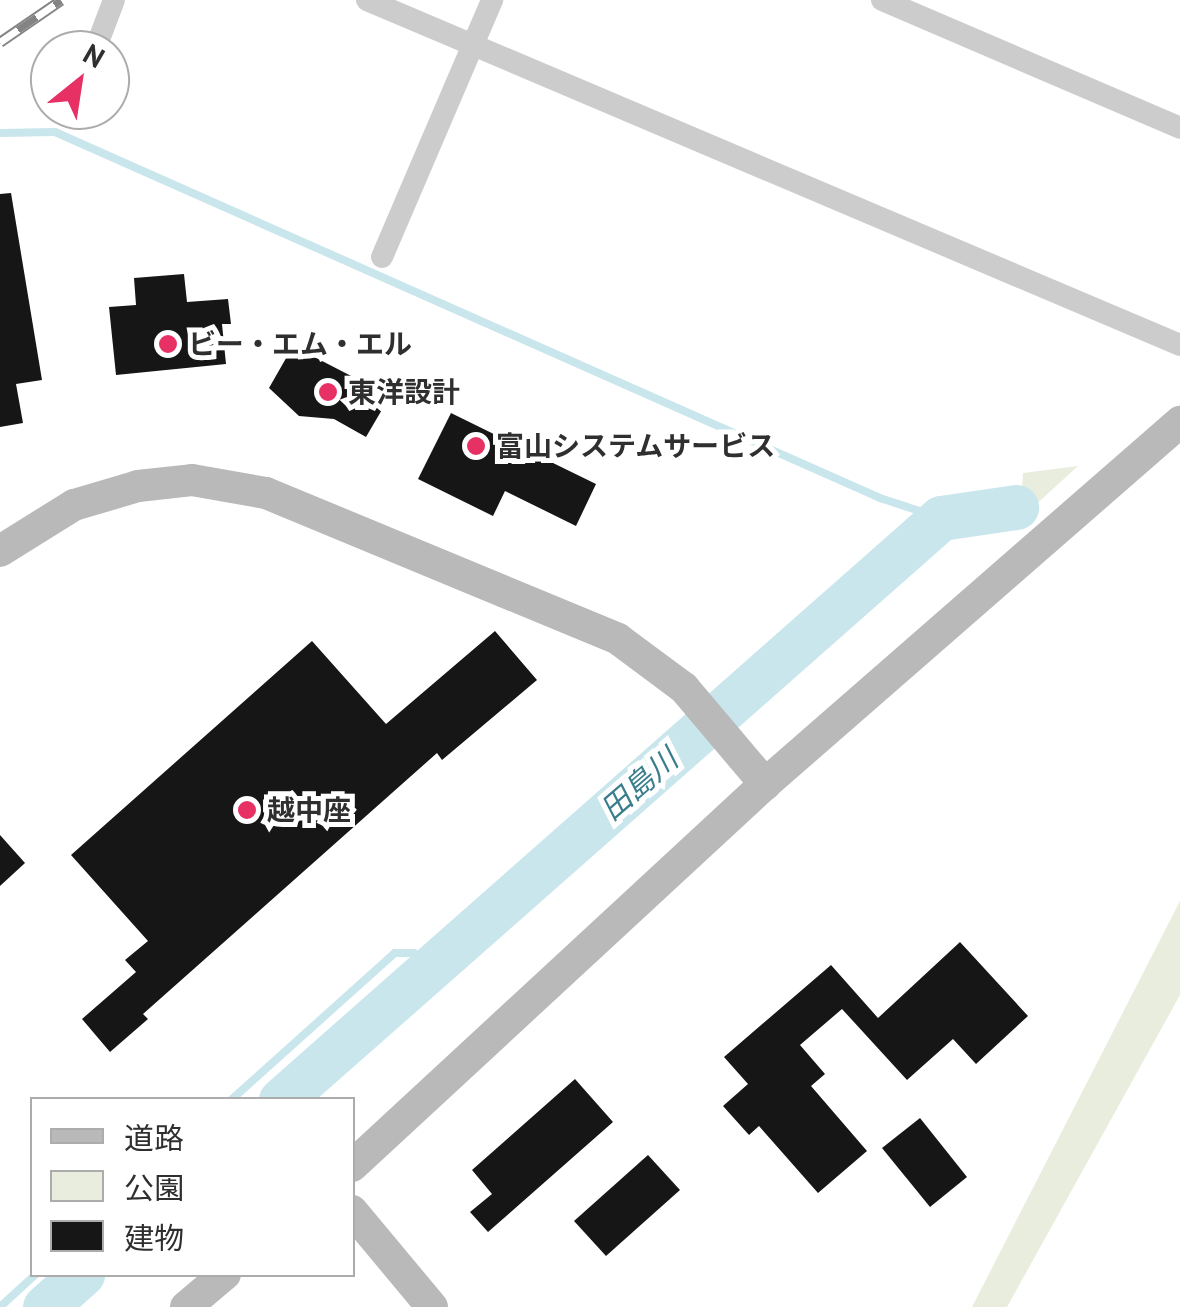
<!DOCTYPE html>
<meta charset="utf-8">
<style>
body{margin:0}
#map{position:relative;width:1180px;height:1307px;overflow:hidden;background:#fff;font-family:"PT Sans","Noto Sans JP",sans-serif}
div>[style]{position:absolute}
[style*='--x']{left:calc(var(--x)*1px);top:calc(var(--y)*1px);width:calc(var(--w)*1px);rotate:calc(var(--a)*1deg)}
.green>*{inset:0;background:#e9eddd}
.stream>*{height:8px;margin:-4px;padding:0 4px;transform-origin:4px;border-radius:4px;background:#c9e6ec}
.river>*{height:45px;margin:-22.5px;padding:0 22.5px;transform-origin:22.5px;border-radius:22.5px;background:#c9e6ec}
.building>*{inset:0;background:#161616}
.street>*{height:22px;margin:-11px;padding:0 11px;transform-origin:11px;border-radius:11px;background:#ccc}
.secondary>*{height:32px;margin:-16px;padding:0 16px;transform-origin:16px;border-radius:16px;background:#b9b9b9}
.rail>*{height:11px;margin-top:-5.5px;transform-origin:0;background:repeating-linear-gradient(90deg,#fff 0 22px,#848484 0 44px);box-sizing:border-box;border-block:2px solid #848484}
.dots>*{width:28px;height:28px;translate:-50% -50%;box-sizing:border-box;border:5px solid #fff;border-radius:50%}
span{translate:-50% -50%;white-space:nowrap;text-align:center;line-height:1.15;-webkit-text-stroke:10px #fff;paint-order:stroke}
.poi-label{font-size:28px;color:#2f2f2f;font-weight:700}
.left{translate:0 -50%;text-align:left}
.water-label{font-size:30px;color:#3a7d8c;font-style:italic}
.legend{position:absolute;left:30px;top:1097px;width:325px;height:180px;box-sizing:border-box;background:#fff;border:2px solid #acacac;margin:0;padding:12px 18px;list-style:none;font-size:30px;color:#2f2f2f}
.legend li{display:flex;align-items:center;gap:20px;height:50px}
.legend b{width:50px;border:2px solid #acacac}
.north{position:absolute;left:30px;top:30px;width:100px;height:100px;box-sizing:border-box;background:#fff;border:2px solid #acacac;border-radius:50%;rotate:30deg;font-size:28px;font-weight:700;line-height:40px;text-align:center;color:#2f2f2f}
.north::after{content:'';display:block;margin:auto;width:35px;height:45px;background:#e73164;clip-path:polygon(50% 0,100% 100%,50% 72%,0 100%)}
</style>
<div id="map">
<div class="green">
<div style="clip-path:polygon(1078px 466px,1020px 519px,1023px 473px)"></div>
<div style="clip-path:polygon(1180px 901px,1180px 995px,1007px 1307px,972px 1307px)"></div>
</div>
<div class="stream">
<div style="--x:0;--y:133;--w:55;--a:-1"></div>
<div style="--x:55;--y:132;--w:903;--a:23.92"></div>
<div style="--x:880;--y:498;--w:64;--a:18.2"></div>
<div style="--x:231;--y:1100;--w:220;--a:-41.9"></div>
<div style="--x:395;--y:953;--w:19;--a:0"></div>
<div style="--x:414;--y:953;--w:22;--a:43"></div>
<div style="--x:0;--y:1307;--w:49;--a:-42.5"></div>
</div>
<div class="river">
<div style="--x:281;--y:1100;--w:880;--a:-41.41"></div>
<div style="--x:941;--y:518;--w:76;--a:-8.3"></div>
<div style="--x:45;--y:1307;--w:50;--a:-41.7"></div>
</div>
<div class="building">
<div style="clip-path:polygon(11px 193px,42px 380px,16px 384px,23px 423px,0 427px,0 194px)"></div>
<div style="clip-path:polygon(184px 274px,187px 302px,228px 299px,231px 324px,222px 324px,226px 364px,116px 375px,109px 307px,136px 305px,134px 278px)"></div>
<div style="clip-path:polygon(293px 346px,390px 396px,366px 437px,334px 419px,299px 416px,269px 388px)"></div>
<div style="clip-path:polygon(451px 413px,596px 484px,576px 526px,505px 491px,493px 516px,418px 479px)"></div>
<div style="clip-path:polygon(495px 631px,537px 680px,442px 760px,437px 753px,143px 1014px,148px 1019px,110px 1052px,82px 1019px,136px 972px,125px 960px,148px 941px,71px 855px,312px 641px,386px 724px)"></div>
<div style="clip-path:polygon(0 835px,25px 863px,0 886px)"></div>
<div style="clip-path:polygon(960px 942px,1028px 1016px,976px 1064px,953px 1039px,907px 1080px,842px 1009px,800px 1045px,825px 1074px,811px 1086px,867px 1151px,818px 1193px,759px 1126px,749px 1135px,723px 1106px,748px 1084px,724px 1057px,831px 965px,878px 1018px)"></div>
<div style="clip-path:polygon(575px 1079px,613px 1122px,488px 1232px,470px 1212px,492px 1194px,472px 1170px)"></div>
<div style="clip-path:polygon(920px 1118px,967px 1177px,930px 1207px,882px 1148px)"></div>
<div style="clip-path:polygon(648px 1155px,680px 1190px,606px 1256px,574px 1221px)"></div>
</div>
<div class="street">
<div style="--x:367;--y:0;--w:883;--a:22.99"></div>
<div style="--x:882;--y:0;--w:324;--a:23.2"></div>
<div style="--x:95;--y:50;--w:53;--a:-69.2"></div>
<div style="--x:382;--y:257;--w:280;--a:-66.8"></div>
</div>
<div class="secondary">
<div style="--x:0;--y:551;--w:87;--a:-31.9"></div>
<div style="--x:74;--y:505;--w:67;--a:-16.5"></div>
<div style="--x:138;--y:486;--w:54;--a:-6.3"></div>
<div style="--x:192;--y:480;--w:75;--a:10"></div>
<div style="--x:266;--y:493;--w:381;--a:22.5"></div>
<div style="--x:618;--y:639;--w:82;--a:36.6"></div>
<div style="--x:684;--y:688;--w:126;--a:49.8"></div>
<div style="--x:352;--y:1166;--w:563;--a:-42.77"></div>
<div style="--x:765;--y:784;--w:551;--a:-41.1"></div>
<div style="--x:352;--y:1211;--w:125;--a:50.2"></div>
<div style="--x:186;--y:1307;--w:51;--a:-40.2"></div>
</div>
<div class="rail">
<div style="--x:0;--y:42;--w:74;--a:-34.5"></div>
</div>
<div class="dots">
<div style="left:168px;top:344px;background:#e73164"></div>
<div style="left:328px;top:392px;background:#e73164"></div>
<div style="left:476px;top:446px;background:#e73164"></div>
<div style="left:247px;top:810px;background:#e73164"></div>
</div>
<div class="poi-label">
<span class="left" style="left:188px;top:344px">ビー・エム・エル</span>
<span class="left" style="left:348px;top:392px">東洋設計</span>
<span class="left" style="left:496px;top:446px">富山システムサービス</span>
<span class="left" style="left:267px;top:810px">越中座</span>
</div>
<div class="water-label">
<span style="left:639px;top:784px;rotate:-41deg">田島川</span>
</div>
<ul class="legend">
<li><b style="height:12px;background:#b9b9b9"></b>道路</li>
<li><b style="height:28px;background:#e9eddd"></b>公園</li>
<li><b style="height:28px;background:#161616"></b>建物</li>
</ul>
<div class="north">N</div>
</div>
